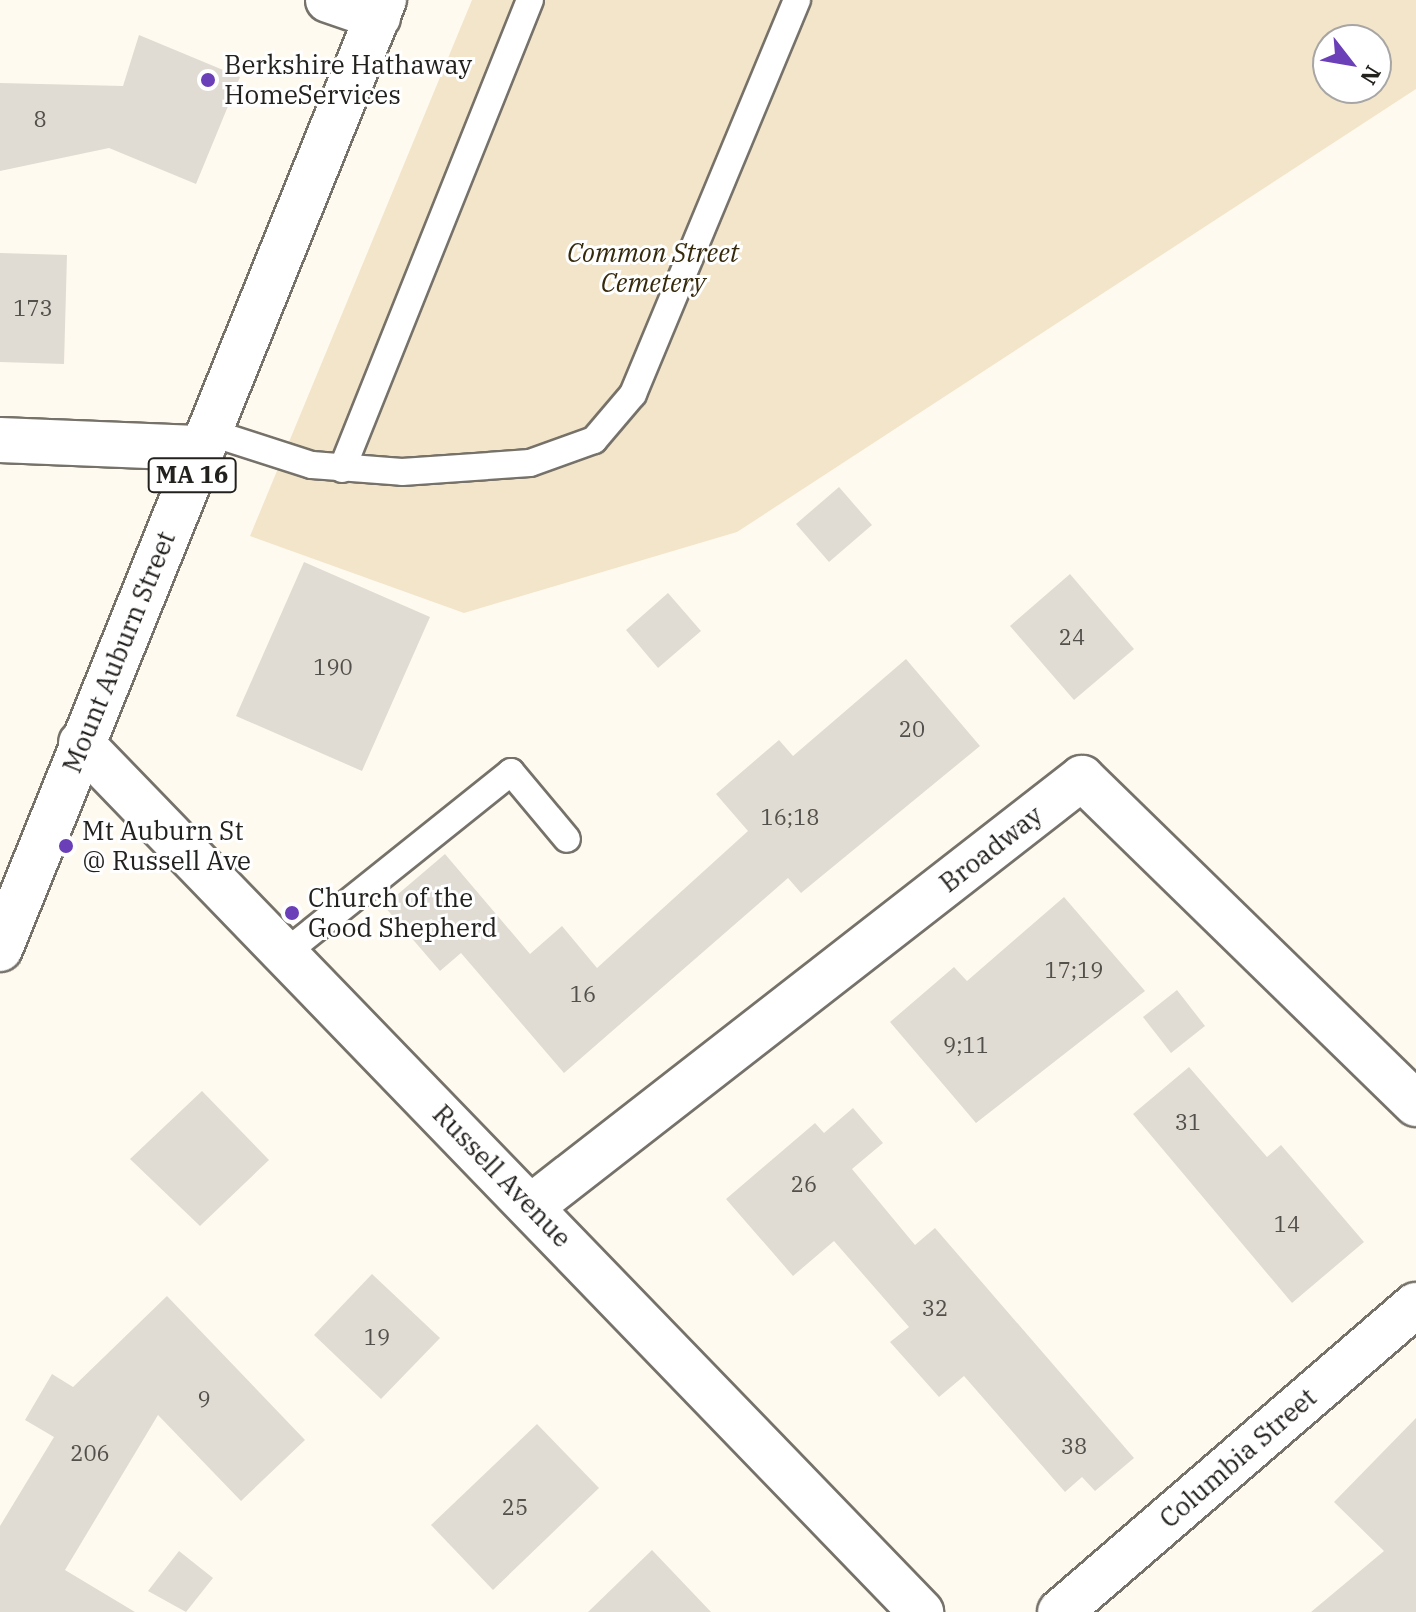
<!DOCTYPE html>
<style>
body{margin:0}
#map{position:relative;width:1416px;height:1612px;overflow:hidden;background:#fffaf0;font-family:"IBM Plex Serif",serif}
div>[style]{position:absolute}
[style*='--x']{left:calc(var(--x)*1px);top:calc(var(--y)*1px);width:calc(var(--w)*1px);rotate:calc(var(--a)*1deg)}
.green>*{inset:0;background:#f3e5c9}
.building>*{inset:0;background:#e1dcd3}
.roads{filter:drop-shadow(2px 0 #76726a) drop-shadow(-2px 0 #76726a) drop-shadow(0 2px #76726a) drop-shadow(0 -2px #76726a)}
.lane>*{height:26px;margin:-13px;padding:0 13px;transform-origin:13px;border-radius:13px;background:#fff}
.street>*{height:44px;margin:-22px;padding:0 22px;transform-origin:22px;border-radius:22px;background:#fff}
.primary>*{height:44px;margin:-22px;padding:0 22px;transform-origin:22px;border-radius:22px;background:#fff}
.dots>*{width:22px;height:22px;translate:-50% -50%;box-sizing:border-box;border:4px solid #fff;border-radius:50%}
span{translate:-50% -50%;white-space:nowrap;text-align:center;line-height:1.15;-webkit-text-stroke:6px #fff;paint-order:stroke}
.number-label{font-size:22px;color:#52504b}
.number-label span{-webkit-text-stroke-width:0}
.shield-label span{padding:2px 6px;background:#fff;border:2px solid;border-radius:6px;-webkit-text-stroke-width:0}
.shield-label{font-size:24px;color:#23211e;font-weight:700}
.poi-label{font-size:26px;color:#23211e}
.left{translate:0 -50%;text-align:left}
.park-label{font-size:26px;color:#362a0c;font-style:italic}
.street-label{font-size:26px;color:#23211e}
.north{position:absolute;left:1312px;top:24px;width:80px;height:80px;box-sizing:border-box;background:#fff;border:2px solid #a7a6a5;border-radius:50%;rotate:121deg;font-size:22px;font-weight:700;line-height:32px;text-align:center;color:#23211e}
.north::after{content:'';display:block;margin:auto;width:28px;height:36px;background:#6a3fb7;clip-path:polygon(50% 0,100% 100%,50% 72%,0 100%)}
</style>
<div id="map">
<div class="green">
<div style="clip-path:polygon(evenodd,472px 0,1416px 0,1416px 89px,737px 532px,464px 613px,250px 536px,472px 0,1328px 40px,1376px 40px,1376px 88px,1328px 88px,1328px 40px)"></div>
</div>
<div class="building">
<div style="clip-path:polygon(139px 35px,240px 77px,196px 184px,109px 148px,0 171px,0 83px,123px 86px)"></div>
<div style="clip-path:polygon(0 253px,67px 255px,64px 364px,0 362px)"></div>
<div style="clip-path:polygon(839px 487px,872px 525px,829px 562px,796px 524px)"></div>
<div style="clip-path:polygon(304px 562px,430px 617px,362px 771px,236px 716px)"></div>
<div style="clip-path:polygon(1070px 574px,1134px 649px,1074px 700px,1010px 626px)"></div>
<div style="clip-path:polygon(668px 593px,701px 631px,658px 668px,626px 630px)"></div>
<div style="clip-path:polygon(906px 659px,980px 746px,801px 893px,788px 878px,564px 1073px,461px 953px,440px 971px,384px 906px,445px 854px,530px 954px,562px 926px,597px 968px,748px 831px,716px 794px,779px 740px,793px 756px)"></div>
<div style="clip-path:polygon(1064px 897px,1145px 991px,976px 1123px,890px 1022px,954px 967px,967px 981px)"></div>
<div style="clip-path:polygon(1177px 990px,1205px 1026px,1171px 1053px,1143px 1017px)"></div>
<div style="clip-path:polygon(1189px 1067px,1267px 1157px,1281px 1145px,1364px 1242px,1292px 1303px,1133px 1114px)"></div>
<div style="clip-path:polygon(202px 1091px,269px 1160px,200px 1226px,130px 1159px)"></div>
<div style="clip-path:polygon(853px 1108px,883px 1143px,852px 1169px,915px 1245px,935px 1228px,1134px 1458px,1095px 1491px,1082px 1477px,1065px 1492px,964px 1376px,939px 1397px,890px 1342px,909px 1327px,834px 1241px,793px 1276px,726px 1199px,815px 1123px,824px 1133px)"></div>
<div style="clip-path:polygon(372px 1274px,440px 1338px,381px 1399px,314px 1335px)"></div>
<div style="clip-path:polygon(167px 1296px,305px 1440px,241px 1501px,158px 1415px,65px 1570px,135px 1612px,0 1612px,0 1526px,54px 1437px,25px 1420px,52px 1374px,73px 1387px)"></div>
<div style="clip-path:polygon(1416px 1418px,1416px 1612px,1311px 1612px,1384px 1551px,1334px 1502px)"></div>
<div style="clip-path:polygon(537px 1424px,599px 1488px,493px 1590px,431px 1525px)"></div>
<div style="clip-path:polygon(652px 1550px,711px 1612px,588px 1612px)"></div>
<div style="clip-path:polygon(179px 1551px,213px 1578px,186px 1612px,148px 1591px)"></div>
</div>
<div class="roads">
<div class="lane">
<div style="--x:209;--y:432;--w:108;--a:17.8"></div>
<div style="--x:312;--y:465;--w:90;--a:4.4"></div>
<div style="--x:402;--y:472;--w:128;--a:-4"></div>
<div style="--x:530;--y:463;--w:68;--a:-19.8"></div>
<div style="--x:594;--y:440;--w:60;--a:-49.7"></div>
<div style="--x:633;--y:394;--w:427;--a:-67.4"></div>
<div style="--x:342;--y:469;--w:505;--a:-68.16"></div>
<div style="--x:284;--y:954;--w:291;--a:-38.7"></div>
<div style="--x:511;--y:772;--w:87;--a:50.1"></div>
</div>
<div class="street">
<div style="--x:328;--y:0;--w:53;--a:18.8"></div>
<div style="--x:0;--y:440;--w:203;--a:2.3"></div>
<div style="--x:81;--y:743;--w:1209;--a:45.97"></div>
<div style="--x:532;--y:1206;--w:697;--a:-37.89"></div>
<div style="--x:1082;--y:778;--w:467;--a:44.3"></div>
<div style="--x:1060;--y:1612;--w:470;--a:-40.8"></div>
</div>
<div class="primary">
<div style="--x:0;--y:949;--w:1024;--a:-67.97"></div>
</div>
</div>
<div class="dots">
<div style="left:208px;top:80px;background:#6a3fb7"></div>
<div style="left:66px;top:846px;background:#6a3fb7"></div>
<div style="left:292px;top:913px;background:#6a3fb7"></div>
</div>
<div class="number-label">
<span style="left:40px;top:119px">8</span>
<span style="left:33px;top:308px">173</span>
<span style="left:1072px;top:637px">24</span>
<span style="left:333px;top:667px">190</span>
<span style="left:912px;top:729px">20</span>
<span style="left:790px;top:817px">16;18</span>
<span style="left:1074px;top:970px">17;19</span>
<span style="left:583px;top:994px">16</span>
<span style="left:966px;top:1045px">9;11</span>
<span style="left:1188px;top:1122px">31</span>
<span style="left:804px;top:1184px">26</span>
<span style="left:1287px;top:1224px">14</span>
<span style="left:935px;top:1308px">32</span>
<span style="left:377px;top:1337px">19</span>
<span style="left:204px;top:1399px">9</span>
<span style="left:1074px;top:1446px">38</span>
<span style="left:90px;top:1453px">206</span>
<span style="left:515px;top:1507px">25</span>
</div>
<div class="shield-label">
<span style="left:192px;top:475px">MA 16</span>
</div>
<div class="poi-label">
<span class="left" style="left:224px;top:80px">Berkshire Hathaway<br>HomeServices</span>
<span class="left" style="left:82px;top:846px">Mt Auburn St<br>@ Russell Ave</span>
<span class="left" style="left:308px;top:913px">Church of the<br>Good Shepherd</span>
</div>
<div class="park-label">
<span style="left:653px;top:268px">Common Street<br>Cemetery</span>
</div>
<div class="street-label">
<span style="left:119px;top:652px;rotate:-68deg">Mount Auburn Street</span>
<span style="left:991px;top:849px;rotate:-38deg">Broadway</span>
<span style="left:502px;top:1176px;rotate:46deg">Russell Avenue</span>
<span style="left:1238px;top:1458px;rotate:-41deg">Columbia Street</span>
</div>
<div class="north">N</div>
</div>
